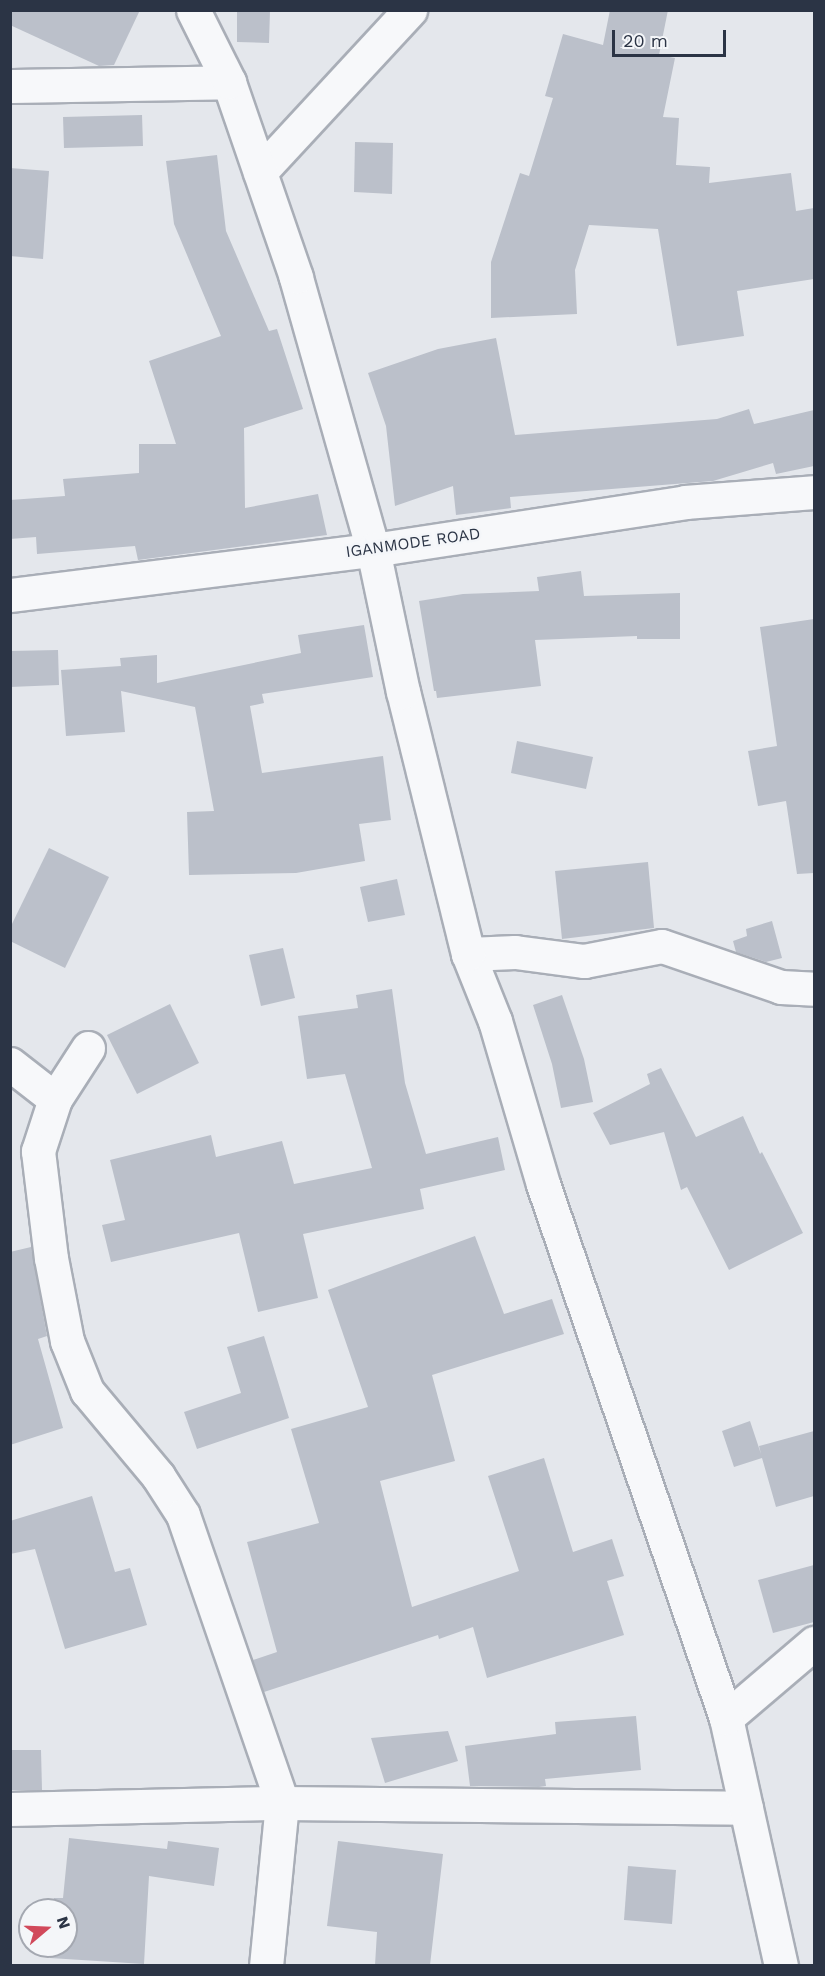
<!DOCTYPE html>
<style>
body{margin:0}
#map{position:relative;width:825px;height:1976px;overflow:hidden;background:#e4e7ec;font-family:"Work Sans",sans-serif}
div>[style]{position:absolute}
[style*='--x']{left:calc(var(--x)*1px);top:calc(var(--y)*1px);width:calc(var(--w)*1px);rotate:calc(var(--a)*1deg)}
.building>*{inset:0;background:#bbc0ca}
.roads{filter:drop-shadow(2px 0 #a9aeb7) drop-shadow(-2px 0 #a9aeb7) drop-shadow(0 2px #a9aeb7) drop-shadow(0 -2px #a9aeb7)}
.minor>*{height:33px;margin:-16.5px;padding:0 16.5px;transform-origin:16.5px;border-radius:16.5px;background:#f7f8fa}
.tertiary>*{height:33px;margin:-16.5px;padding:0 16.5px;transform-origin:16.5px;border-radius:16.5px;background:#f7f8fa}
span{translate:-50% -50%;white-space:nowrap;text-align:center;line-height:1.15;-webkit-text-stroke:5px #f4f6f9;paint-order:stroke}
.street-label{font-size:16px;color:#2b3445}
.frame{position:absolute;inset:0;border:12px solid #2b3445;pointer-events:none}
.north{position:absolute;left:18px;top:1898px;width:60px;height:60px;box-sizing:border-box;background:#f4f6f9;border:2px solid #a4a8b1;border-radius:50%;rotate:71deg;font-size:16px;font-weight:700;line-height:24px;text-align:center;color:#2b3445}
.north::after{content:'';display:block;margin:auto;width:21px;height:27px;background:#d1495b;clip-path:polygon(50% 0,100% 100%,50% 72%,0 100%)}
.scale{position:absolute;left:612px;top:30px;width:114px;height:27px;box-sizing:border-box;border:3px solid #2b3445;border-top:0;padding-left:8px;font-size:18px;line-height:21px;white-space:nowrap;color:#2b3445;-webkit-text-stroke:4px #f4f6f9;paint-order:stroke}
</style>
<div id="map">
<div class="building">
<div style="clip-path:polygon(10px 10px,140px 10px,114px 65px,99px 66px,10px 25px)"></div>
<div style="clip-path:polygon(237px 10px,270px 10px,269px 43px,237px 42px)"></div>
<div style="clip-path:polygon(610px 10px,668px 10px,659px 55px,675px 58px,663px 117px,679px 118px,676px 165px,710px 167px,709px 183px,791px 173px,796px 211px,814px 208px,814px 279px,737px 291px,744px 336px,677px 346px,658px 229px,589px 225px,575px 270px,577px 314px,491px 318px,491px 262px,520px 173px,529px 176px,553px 98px,545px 96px,563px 34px,603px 45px)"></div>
<div style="clip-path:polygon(142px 115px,143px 146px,64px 148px,63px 117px)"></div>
<div style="clip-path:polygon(355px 142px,393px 143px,392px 194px,354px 192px)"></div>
<div style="clip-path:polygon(217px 155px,226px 231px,269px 331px,277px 329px,303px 409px,244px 428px,245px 508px,318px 494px,327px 535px,138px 560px,135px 546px,37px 554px,36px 537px,10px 539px,10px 500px,65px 496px,63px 479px,139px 473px,139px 444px,176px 444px,149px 361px,221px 336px,174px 224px,166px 161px)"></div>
<div style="clip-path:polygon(10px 168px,49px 171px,43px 259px,10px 256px)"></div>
<div style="clip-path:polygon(496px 338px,515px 435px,717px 419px,749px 409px,754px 424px,814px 410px,814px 466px,776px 474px,773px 463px,713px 481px,510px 497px,511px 508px,456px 515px,453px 486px,395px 506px,386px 426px,368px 373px,438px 349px)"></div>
<div style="clip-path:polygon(581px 571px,584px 596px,680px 593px,680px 639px,637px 639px,637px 636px,535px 640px,541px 686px,437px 698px,436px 691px,434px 691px,419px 601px,463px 594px,539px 591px,537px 577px)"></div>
<div style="clip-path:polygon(814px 619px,814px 873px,797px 874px,786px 801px,758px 806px,748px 751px,777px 746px,760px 627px)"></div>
<div style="clip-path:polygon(364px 625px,373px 677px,262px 694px,264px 703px,250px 706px,262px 773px,383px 756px,391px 820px,359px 824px,365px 861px,296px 873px,189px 875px,187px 812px,214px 811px,195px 707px,121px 691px,125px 732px,66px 736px,61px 670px,121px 666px,120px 658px,157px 655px,157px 683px,301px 653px,298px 635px)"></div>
<div style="clip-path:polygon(58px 650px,59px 685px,10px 687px,10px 651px)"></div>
<div style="clip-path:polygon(517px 741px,593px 757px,586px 789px,511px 773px)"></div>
<div style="clip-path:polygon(49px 848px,109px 877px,65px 968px,10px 941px,10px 928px)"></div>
<div style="clip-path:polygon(648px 862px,654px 928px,562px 939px,555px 871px)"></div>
<div style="clip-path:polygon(397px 879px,405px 915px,368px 922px,360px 887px)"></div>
<div style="clip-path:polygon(772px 921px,782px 958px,766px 962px,736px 952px,733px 941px,747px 936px,746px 929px)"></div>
<div style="clip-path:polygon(283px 948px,295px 998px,261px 1006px,249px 955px)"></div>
<div style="clip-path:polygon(392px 989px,405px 1083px,426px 1154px,498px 1137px,505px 1170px,420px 1189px,424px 1209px,303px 1234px,318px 1298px,258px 1312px,239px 1233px,111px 1262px,102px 1225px,125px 1220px,110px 1160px,211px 1135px,216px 1157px,282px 1141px,294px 1184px,372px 1168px,345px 1074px,307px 1079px,298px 1016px,358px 1008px,356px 995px)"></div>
<div style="clip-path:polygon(562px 995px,584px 1059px,593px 1102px,561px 1108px,552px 1064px,533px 1005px)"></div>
<div style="clip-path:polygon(170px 1004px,199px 1063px,137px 1094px,107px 1035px)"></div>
<div style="clip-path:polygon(661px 1068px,696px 1137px,743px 1116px,760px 1154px,762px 1152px,803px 1233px,729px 1270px,687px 1187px,681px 1190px,664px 1132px,610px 1145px,593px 1113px,650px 1084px,647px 1074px)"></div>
<div style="clip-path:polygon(475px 1236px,504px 1314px,552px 1299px,564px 1334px,432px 1375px,455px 1461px,380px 1481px,412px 1607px,519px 1571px,488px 1476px,544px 1458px,573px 1552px,612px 1539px,624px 1576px,607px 1581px,624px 1635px,487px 1678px,473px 1627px,439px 1639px,438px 1635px,264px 1692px,253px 1660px,277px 1652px,247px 1542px,319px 1523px,291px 1429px,368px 1407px,328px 1290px)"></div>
<div style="clip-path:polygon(31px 1247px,47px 1336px,38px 1339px,63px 1428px,10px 1445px,10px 1252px)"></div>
<div style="clip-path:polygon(264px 1336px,289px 1418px,197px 1449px,184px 1412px,241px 1393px,227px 1347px)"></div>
<div style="clip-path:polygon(750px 1421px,761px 1454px,759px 1446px,814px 1431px,814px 1496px,776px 1507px,762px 1458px,734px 1467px,722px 1431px)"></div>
<div style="clip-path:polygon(92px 1496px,115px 1572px,130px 1568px,147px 1625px,65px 1649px,35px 1549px,10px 1554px,10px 1521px)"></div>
<div style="clip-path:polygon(814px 1565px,814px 1622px,773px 1633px,758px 1580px)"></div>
<div style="clip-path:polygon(636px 1716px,641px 1770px,545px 1779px,546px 1786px,539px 1787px,470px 1786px,465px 1746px,556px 1734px,555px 1722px)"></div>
<div style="clip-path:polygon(448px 1731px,458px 1761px,385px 1783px,371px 1738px)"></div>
<div style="clip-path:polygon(10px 1750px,41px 1750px,42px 1790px,10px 1790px)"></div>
<div style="clip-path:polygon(69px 1838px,167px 1849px,168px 1841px,219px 1848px,214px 1886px,149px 1876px,144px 1964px,50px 1958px,51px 1946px,66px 1946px,66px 1910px,53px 1910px,54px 1898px,63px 1898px)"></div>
<div style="clip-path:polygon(338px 1841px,443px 1854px,430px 1965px,375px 1965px,377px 1932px,327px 1926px)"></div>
<div style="clip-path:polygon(628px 1866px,676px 1870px,672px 1924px,624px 1920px)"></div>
</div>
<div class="roads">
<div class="minor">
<div style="--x:10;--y:86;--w:219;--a:-1"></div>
<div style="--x:260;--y:172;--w:221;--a:-47.2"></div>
<div style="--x:10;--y:595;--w:366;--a:-7.1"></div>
<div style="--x:373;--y:550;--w:284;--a:-105.8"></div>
<div style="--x:296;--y:277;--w:206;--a:-109"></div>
<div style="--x:229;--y:82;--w:80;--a:-116.6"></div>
<div style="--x:468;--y:954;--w:47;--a:-2.4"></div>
<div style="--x:515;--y:952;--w:70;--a:7.4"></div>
<div style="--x:584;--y:961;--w:79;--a:-10.9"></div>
<div style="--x:662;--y:946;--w:126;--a:19"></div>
<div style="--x:781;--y:987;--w:33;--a:3"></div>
<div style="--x:88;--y:1048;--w:61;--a:122.9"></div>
<div style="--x:55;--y:1099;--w:55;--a:108.1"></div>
<div style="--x:38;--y:1151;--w:108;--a:83.1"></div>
<div style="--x:51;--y:1258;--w:85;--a:79.1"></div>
<div style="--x:67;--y:1341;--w:54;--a:68.2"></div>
<div style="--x:87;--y:1391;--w:111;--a:50.1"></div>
<div style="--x:158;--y:1476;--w:46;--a:57.3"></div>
<div style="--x:183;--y:1515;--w:305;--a:71"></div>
<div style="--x:282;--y:1803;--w:164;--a:95.6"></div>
<div style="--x:10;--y:1064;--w:57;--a:37.9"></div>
<div style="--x:726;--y:1718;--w:116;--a:-40.4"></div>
<div style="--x:10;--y:1809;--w:272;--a:-1.3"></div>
<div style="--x:282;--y:1803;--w:464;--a:0.6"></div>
</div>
<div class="tertiary">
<div style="--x:781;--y:1966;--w:254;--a:-102.5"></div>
<div style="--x:726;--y:1718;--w:564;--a:-108.92"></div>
<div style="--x:543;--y:1184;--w:170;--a:-106.4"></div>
<div style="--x:495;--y:1021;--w:72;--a:-111.9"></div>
<div style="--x:468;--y:954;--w:270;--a:-103.9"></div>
<div style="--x:403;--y:692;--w:145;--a:-101.9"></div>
<div style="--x:373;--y:550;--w:316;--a:-8.7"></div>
<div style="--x:685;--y:502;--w:129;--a:-4.4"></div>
</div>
</div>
<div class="street-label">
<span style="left:413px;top:543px;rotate:-8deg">IGANMODE ROAD</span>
</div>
<div class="frame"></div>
<div class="north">N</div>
<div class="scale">20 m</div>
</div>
